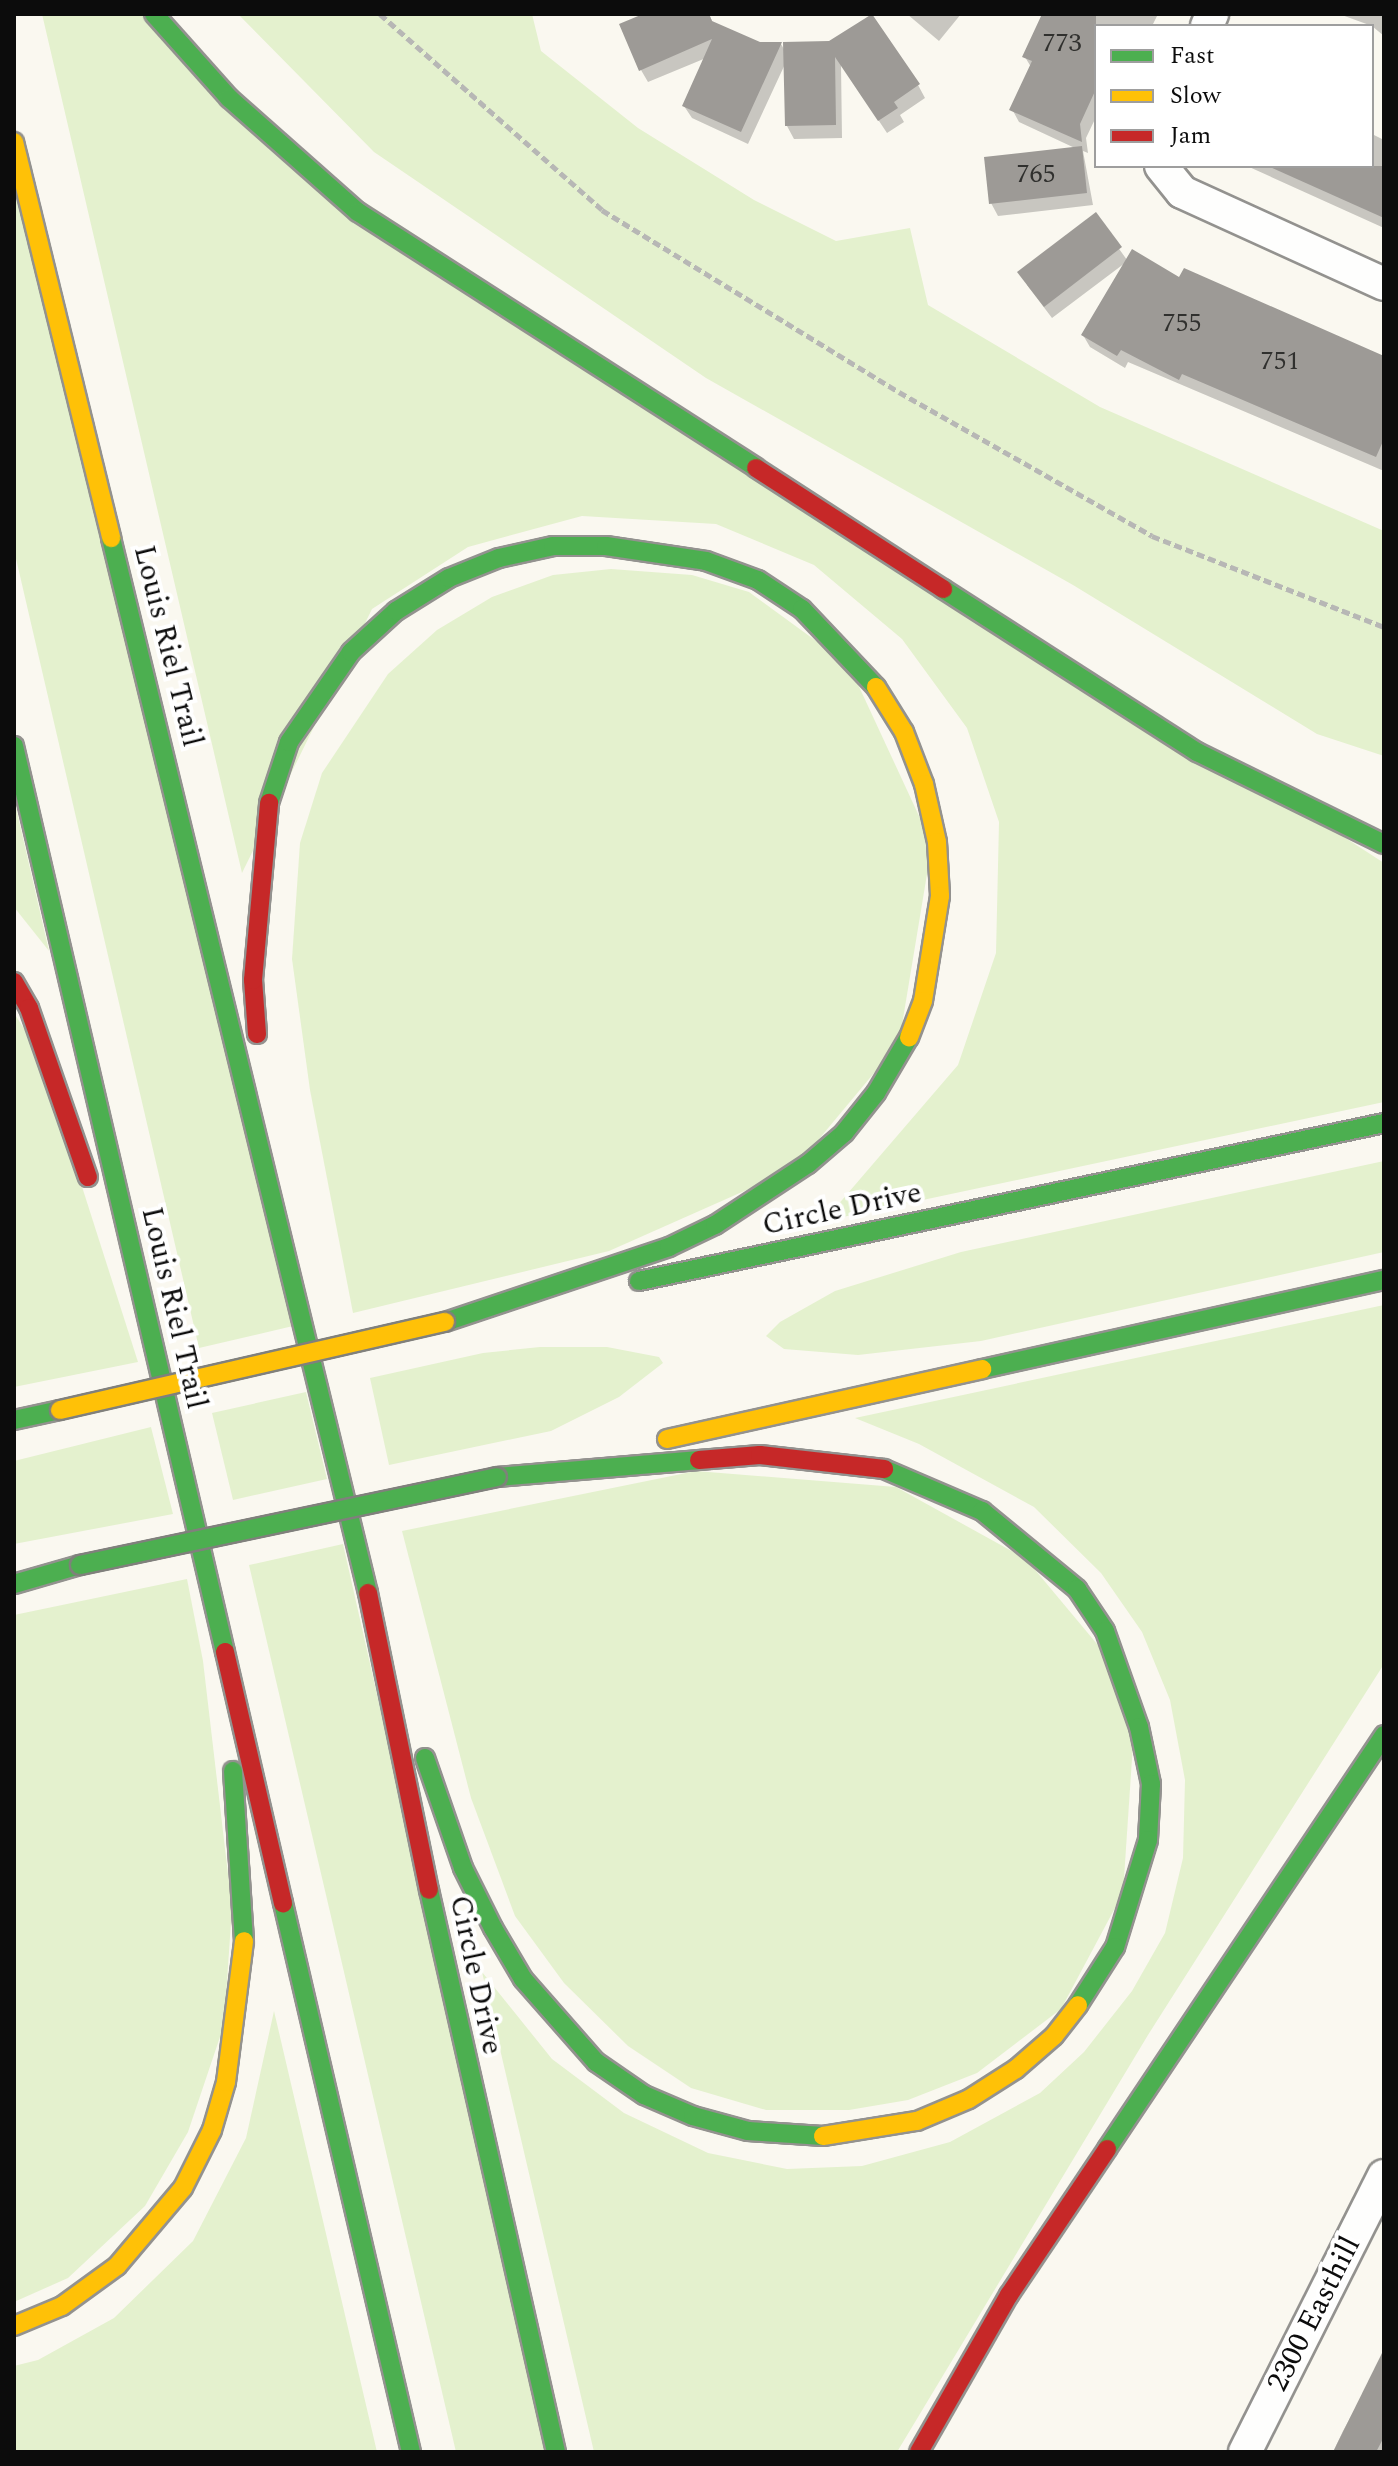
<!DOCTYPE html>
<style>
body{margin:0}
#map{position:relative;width:1398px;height:2466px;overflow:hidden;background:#faf8f0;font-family:Spectral,serif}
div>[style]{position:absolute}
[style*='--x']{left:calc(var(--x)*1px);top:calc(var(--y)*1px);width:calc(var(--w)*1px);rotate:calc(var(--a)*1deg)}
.green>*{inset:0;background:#e4f1ce}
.shadow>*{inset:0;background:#0003}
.building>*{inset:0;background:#9d9a96}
.path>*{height:5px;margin-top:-2.5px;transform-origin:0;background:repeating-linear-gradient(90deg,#b7b7b5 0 8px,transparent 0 12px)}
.roads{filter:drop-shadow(2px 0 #93928f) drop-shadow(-2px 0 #93928f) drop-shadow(0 2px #93928f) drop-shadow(0 -2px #93928f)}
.street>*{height:32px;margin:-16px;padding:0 16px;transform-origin:16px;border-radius:16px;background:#fefefd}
.fast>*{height:18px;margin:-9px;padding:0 9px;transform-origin:9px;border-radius:9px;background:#4caf50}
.slow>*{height:18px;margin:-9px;padding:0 9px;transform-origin:9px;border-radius:9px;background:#ffc107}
.jam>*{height:18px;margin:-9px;padding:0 9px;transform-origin:9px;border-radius:9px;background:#c62828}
.bridges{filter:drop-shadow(2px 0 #80807c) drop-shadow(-2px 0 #80807c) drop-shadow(0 2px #80807c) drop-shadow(0 -2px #80807c)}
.fast-bridge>*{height:18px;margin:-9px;padding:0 9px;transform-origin:9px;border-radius:9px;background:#4caf50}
.slow-bridge>*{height:18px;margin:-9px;padding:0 9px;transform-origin:9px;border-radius:9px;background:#ffc107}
span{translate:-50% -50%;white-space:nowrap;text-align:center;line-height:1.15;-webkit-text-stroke:8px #fff;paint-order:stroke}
.number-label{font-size:26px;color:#30302e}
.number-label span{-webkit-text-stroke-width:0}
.street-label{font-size:30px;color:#0c0c0c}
.frame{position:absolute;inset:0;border:16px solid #0c0c0c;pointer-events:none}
.legend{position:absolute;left:1094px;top:24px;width:280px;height:144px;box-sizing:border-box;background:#fff;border:2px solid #9e9e9e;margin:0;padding:10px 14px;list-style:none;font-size:24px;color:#0c0c0c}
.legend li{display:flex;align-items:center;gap:16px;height:40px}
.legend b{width:40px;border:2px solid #9e9e9e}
</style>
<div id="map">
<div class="green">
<div style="clip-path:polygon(42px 14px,147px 14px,238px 120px,1384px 863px,1384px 1102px,824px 1221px,958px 1065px,996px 953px,999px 822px,967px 728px,902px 639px,814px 565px,716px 524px,582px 516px,468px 547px,372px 609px,242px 873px)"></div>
<div style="clip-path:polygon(238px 14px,532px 14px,541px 51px,638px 128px,754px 200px,836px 241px,910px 228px,928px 305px,1100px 407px,1384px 531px,1384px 756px,1317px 734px,1073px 585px,706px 378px,374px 152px)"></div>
<div style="clip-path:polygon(14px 150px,293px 1326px,199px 1348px,14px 550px)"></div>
<div style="clip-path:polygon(611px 569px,692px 575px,749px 592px,849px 665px,932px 844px,899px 1043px,794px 1169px,609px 1251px,353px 1313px,310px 1090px,292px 959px,300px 843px,322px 773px,388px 674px,437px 630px,492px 597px,553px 575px)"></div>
<div style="clip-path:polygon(14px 799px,49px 951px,14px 907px)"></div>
<div style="clip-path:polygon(14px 1013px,39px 1052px,138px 1362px,14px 1387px)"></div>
<div style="clip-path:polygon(1384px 1161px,1384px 1252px,981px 1341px,858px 1355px,784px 1349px,766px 1336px,780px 1322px,835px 1291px,961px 1252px)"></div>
<div style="clip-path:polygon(1384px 1305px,1384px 1664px,1148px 2035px,897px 2452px,594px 2452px,482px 1972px,552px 2059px,624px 2113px,708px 2153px,787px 2169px,862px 2166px,950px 2142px,1040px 2093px,1084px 2052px,1132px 1991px,1165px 1933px,1183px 1858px,1185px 1780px,1170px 1700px,1142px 1632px,1101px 1573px,1034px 1507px,919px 1444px,855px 1418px)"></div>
<div style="clip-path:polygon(540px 1347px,607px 1347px,659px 1357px,663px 1363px,619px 1397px,551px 1431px,389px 1465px,370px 1378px,483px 1353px)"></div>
<div style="clip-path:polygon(306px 1392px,327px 1479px,233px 1500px,212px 1413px)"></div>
<div style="clip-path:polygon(151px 1427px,173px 1514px,14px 1544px,14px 1461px)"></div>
<div style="clip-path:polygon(696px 1471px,896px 1487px,1026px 1559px,1102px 1650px,1133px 1744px,1123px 1893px,1061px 2009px,977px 2073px,908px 2100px,849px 2110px,766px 2110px,691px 2088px,628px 2046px,564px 1983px,515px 1916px,471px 1798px,402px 1531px)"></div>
<div style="clip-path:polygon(343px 1544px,548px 2452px,456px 2452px,249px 1565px)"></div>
<div style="clip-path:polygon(187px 1579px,203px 1661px,232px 1908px,224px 2025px,188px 2132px,145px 2206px,68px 2278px,14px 2302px,14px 1615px)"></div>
<div style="clip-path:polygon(274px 2011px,377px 2452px,14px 2452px,14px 2366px,38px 2360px,114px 2318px,193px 2241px,246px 2138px)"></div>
</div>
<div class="shadow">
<div style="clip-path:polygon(648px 14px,709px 14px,713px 23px,760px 44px,781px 44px,785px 51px,830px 43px,918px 85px,925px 98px,900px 115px,904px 122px,887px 133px,841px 64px,842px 138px,794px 139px,787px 126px,786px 62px,748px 144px,692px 118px,684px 106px,706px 58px,648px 82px,641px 70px)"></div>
<div style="clip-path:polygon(907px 14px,961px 14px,939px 41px)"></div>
<div style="clip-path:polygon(1044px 14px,1158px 14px,1152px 26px,1096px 26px,1096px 117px,1086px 138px,1088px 153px,1083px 151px,1093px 205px,998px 216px,991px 203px,1077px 149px,1019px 122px,1012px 109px,1031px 67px,1025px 57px)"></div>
<div style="clip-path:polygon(1339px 14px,1384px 14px,1384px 36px,1372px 26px)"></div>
<div style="clip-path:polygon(1372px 134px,1384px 140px,1384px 228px,1247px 166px,1372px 166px)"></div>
<div style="clip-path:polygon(1095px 215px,1127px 260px,1384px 358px,1384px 471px,1128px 362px,1125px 368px,1090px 347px,1083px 335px,1125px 263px,1052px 318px,1027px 285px)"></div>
<div style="clip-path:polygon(1384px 2355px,1384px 2452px,1333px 2452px,1343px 2431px)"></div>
</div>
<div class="building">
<div style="clip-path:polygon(643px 14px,709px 14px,712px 21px,760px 42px,782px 42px,741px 132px,682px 106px,712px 39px,639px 71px,619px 24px)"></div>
<div style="clip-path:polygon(872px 14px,920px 84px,894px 102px,898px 108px,878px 121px,835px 57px,836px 125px,785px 126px,783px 42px,829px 41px)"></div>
<div style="clip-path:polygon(1042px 14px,1096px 14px,1096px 89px,1080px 124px,1082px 142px,1009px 110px,1032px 61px,1022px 57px)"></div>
<div style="clip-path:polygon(1082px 146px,1087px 193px,989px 204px,984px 157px)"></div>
<div style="clip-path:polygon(1268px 166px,1384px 166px,1384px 218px)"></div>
<div style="clip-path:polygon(1096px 212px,1122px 247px,1044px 307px,1017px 272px)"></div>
<div style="clip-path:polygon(1132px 249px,1179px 277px,1184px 268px,1384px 356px,1384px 439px,1376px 457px,1182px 374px,1179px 380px,1121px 350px,1117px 356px,1081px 335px)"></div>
<div style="clip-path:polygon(1384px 2349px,1384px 2437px,1376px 2452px,1333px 2452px)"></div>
</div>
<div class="path">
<div style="--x:380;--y:14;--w:296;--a:41.4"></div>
<div style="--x:602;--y:210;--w:348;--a:31.5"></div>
<div style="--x:899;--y:392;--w:291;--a:29.6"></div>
<div style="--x:1152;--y:536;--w:249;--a:21.4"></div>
</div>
<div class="roads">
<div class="street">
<div style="--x:1207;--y:26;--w:13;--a:-67"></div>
<div style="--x:1161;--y:166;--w:33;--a:51"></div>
<div style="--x:1182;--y:192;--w:222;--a:24.5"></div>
<div style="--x:1245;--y:2452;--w:309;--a:-63.3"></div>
</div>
<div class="fast">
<div style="--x:154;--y:14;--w:113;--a:48.2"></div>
<div style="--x:229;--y:98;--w:172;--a:41.5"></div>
<div style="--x:358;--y:212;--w:473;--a:32.7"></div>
<div style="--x:111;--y:538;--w:1086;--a:76.31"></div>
<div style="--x:943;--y:589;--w:302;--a:32.7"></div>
<div style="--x:1197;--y:752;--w:208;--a:26.2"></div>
<div style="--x:14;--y:746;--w:930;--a:76.89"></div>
<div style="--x:269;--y:803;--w:64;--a:-71.8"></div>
<div style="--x:289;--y:742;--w:109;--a:-55.4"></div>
<div style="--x:351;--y:652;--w:61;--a:-42.3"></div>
<div style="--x:396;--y:611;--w:62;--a:-31.9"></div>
<div style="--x:449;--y:578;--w:54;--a:-21.8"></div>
<div style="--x:499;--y:558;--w:55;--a:-12.5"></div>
<div style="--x:553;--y:546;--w:53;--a:0"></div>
<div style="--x:606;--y:546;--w:101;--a:8.5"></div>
<div style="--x:706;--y:561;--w:55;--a:20.1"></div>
<div style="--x:758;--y:580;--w:53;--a:33.4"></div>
<div style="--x:802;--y:609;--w:108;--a:46.5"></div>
<div style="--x:639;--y:1281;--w:762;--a:-11.97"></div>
<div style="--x:445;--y:1322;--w:236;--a:-18.5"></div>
<div style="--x:669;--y:1247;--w:51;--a:-25.6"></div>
<div style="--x:715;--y:1225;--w:111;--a:-33.3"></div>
<div style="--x:808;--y:1164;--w:48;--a:-40.7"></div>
<div style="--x:844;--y:1133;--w:51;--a:-51.3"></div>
<div style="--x:876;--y:1093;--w:65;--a:-59.5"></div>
<div style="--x:982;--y:1369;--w:412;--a:-12.5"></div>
<div style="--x:14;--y:1420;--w:47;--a:-12.3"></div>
<div style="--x:884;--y:1469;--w:107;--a:23.2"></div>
<div style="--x:982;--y:1511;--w:123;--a:39.4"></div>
<div style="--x:1077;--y:1589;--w:50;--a:56.3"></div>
<div style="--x:1105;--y:1631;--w:102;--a:70.5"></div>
<div style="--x:1139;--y:1727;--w:58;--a:78.1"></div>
<div style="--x:1151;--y:1784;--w:56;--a:93.1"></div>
<div style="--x:1148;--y:1840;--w:112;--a:107.1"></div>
<div style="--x:1115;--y:1947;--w:69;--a:122.5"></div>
<div style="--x:497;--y:1477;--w:203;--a:-4.8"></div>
<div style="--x:14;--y:1584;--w:69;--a:-16.1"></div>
<div style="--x:425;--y:1758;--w:116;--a:70.9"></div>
<div style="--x:463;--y:1868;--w:67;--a:63.4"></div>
<div style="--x:493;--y:1928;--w:59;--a:59.5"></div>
<div style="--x:523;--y:1979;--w:111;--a:48.7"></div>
<div style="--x:596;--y:2062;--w:58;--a:34.5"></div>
<div style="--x:644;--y:2095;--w:53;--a:23.2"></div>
<div style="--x:693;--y:2116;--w:57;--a:15.3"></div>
<div style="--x:748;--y:2131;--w:75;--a:3.8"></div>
<div style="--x:233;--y:1771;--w:170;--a:86.3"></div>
<div style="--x:429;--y:1890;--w:576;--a:77.27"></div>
<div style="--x:283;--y:1903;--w:564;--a:76.88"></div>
<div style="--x:1107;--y:2149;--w:498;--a:-56.2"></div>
</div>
<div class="slow">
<div style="--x:14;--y:142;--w:408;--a:76.2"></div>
<div style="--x:876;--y:687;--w:53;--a:58.1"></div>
<div style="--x:904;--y:732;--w:56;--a:69"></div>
<div style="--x:924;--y:784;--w:59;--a:77.4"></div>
<div style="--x:937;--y:842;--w:54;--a:86.8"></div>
<div style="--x:940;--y:896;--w:106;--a:99.2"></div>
<div style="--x:923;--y:1001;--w:39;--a:111"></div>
<div style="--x:667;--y:1439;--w:323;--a:-12.5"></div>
<div style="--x:823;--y:2136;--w:95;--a:-9.1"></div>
<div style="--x:917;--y:2121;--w:56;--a:-22.9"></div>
<div style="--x:969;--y:2099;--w:56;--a:-32.6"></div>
<div style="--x:1016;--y:2069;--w:50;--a:-41"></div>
<div style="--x:1054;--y:2036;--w:39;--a:-52"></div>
<div style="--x:14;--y:2326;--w:52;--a:-22.6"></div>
<div style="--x:62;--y:2306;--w:68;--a:-36"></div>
<div style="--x:117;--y:2266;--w:102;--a:-49.8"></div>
<div style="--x:183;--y:2188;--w:65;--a:-63.4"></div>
<div style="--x:212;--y:2130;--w:50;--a:-73.7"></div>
<div style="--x:226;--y:2082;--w:142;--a:-82.7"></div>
</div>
<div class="jam">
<div style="--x:756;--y:468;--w:223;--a:32.9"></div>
<div style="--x:14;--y:982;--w:30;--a:60"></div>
<div style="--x:29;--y:1008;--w:179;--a:70.8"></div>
<div style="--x:257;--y:1034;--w:54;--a:-94.2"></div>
<div style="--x:253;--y:980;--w:178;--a:-84.8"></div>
<div style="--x:699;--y:1460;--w:61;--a:-4.7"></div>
<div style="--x:760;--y:1455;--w:125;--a:6.4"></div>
<div style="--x:368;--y:1593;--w:303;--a:78.4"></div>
<div style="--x:225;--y:1652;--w:258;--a:77"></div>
<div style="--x:919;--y:2452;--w:181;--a:-60.2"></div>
<div style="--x:1009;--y:2295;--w:176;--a:-56.1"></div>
</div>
</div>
<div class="bridges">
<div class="fast-bridge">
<div style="--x:80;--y:1565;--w:426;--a:-11.9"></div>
</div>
<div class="slow-bridge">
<div style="--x:60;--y:1410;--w:395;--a:-12.9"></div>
</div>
</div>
<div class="number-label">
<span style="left:1062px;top:44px">773</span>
<span style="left:1036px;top:175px">765</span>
<span style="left:1182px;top:324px">755</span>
<span style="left:1280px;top:362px">751</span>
</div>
<div class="street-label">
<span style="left:168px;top:646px;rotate:76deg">Louis Riel Trail</span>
<span style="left:842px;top:1209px;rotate:-12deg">Circle Drive</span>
<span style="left:174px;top:1308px;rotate:77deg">Louis Riel Trail</span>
<span style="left:476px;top:1975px;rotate:78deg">Circle Drive</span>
<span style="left:1314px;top:2314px;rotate:-63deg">2300 Easthill</span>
</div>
<div class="frame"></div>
<ul class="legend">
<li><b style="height:10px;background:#4caf50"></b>Fast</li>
<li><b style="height:10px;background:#ffc107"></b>Slow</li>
<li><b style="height:10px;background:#c62828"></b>Jam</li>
</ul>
</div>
